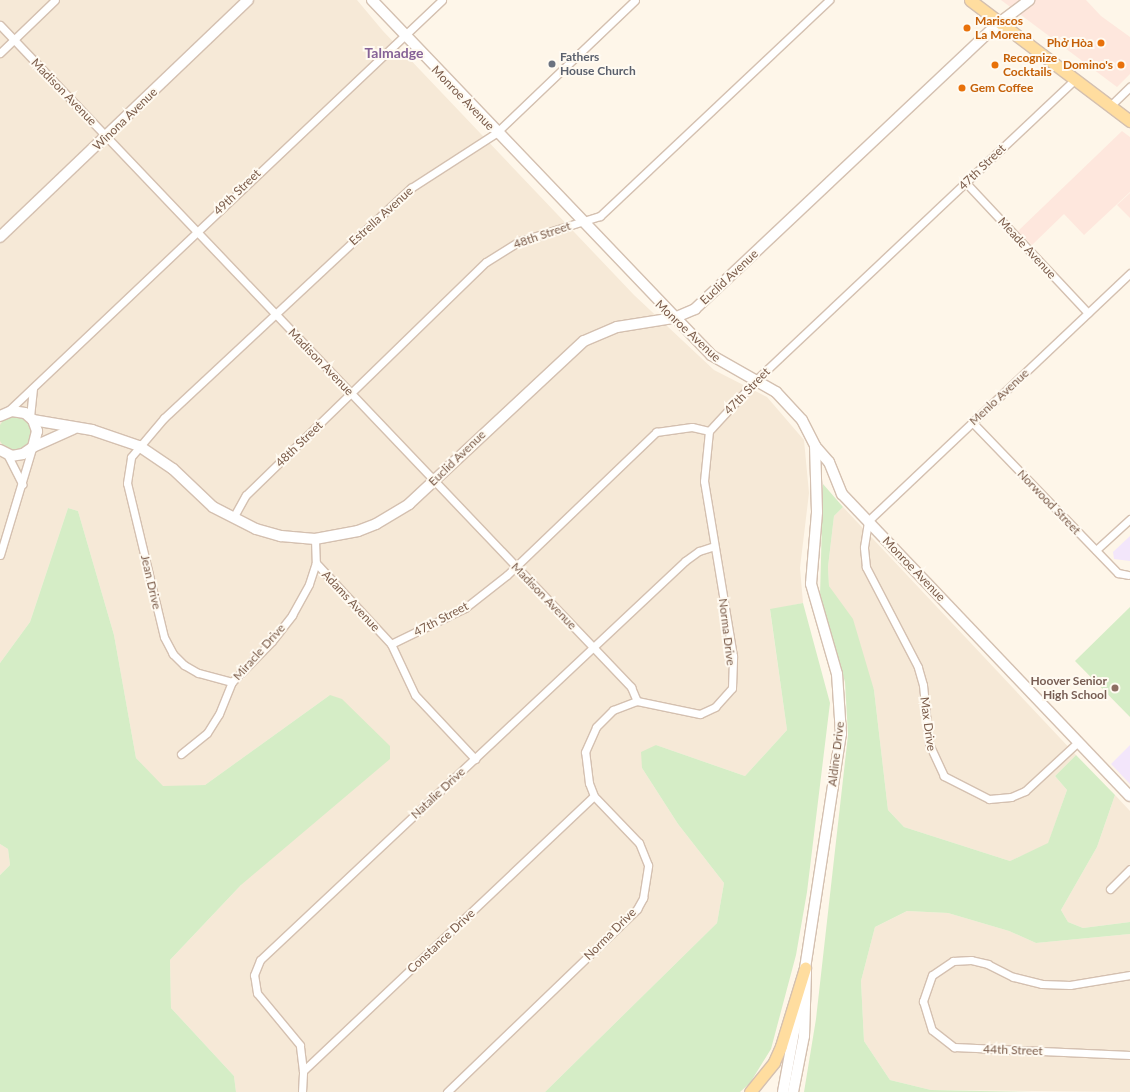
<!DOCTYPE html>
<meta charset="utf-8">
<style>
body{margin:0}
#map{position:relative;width:1130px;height:1092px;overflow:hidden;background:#fef6e9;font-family:Lato,sans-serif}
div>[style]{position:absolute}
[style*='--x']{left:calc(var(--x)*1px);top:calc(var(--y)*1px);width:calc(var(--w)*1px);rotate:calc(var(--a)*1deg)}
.residential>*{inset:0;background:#f6e9d7}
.commercial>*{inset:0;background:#fee7dd}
.education>*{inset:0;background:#f3e6fb}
.green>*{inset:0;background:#d5edc6}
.round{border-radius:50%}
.roads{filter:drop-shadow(1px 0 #d4c0b0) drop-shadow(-1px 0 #d4c0b0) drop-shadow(0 1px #d4c0b0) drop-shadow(0 -1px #d4c0b0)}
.street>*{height:7px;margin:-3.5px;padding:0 3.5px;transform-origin:3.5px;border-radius:3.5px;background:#fff}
.secondary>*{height:10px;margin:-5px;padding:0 5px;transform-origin:5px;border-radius:5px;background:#fff}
.primary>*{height:11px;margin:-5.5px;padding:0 5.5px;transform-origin:5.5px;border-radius:5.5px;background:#ffdd9f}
.dots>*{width:11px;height:11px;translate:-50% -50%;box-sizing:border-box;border:2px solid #fffaf1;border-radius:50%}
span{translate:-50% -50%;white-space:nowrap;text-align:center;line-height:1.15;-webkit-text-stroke:4px #fffaf1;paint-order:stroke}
.food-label{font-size:12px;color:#c56008;font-weight:700}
.left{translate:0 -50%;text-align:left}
.right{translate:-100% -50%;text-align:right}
.worship-label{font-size:12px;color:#5b616d;font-weight:700}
.street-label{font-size:12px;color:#7b5c4a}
.education-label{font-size:12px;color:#785e54;font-weight:700}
.quarter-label{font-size:14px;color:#866297;font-weight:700}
</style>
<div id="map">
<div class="residential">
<div style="clip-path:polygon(0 0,357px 0,383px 31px,634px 295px,714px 370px,767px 397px,804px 440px,809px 493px,800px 568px,803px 603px,770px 610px,787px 730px,745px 776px,656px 745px,642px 768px,678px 824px,724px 883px,717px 923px,545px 1092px,236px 1092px,234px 1076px,171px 1008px,170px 960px,241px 885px,330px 695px,205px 785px,163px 787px,136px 758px,114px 635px,78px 511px,68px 508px,30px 622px,0 663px)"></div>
<div style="clip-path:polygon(843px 507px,1076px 755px,1055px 776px,1067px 790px,1048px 844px,1010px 861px,904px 827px,888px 810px,874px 690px,829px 586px,828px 567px,834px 516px)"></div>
<div style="clip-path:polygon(1115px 795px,1130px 811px,1130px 922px,1083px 928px,1068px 922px,1061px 910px,1097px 847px)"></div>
<div style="clip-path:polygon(0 844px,8px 849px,10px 865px,0 875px)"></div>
<div style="clip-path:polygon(907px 911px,948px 913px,1009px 931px,1036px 943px,1130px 934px,1130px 1092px,931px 1090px,890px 1080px,864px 1041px,861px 981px,875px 927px)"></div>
</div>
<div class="commercial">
<div style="clip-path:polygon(1001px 0,1086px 0,1101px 16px,1130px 37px,1130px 74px,1117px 87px)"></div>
<div style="clip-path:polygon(1122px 131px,1130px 137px,1130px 192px,1084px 235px,1064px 214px,1032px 245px,1018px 231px)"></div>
<div style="clip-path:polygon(1130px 193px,1130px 218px,1117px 205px)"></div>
</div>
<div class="education">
<div style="clip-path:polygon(1130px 536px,1130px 561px,1114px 559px,1113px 552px)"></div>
<div style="clip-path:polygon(1130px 745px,1130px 784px,1111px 764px)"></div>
</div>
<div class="green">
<div class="round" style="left:-2px;top:416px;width:34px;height:34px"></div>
<div style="clip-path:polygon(823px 484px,843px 507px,834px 516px,828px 567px,829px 586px,853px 619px,874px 690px,888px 810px,904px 827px,1010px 861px,1048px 843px,1067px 790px,1055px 776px,1076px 755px,1115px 795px,1097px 847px,1061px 910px,1068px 922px,1083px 928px,1130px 922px,1130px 934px,1036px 943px,1009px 931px,948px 913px,907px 911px,875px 927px,861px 981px,864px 1041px,890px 1080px,931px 1090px,1033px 1092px,804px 1092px,816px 1019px,848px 735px,845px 682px,820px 596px)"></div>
<div style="clip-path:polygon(68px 508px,78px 511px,114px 635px,136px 758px,163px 786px,205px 785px,330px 695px,342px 699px,390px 746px,390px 759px,241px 885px,170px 960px,171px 1008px,234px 1076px,236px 1092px,0 1092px,0 875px,10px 865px,8px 849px,0 844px,0 663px,30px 622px)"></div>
<div style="clip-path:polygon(803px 603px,830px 703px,807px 892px,796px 955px,771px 1049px,750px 1083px,740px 1092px,545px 1092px,717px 923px,724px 883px,678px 824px,642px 768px,641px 752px,656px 745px,745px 776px,787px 730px,770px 609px)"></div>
<div style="clip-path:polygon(1130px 607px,1130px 717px,1075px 661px)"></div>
</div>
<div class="roads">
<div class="street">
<div style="--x:0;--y:25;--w:915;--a:46.37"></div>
<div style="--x:631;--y:687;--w:15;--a:67"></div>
<div style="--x:0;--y:53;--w:76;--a:-43.9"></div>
<div style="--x:1110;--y:106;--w:28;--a:-44"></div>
<div style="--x:966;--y:183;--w:178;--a:46.8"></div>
<div style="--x:7;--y:412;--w:599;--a:-43.44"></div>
<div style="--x:30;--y:417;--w:29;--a:-84"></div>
<div style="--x:972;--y:422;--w:210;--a:46"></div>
<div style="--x:1118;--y:573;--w:10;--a:11"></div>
<div style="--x:709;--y:431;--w:71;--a:-47.3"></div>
<div style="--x:757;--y:379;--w:437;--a:-43.3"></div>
<div style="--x:7;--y:454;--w:34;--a:63"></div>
<div style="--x:233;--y:518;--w:26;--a:-61"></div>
<div style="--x:246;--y:495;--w:334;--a:-44.2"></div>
<div style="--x:486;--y:262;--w:40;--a:-32"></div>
<div style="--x:520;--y:241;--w:84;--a:-17.4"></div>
<div style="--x:600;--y:216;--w:315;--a:-43.3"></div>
<div style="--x:315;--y:539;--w:24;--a:88"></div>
<div style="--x:316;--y:563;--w:110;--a:47.2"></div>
<div style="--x:391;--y:644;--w:56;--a:64.8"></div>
<div style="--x:415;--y:695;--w:88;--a:46.8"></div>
<div style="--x:1096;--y:550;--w:46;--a:-42.4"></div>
<div style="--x:0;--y:555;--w:112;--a:-73.3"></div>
<div style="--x:391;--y:644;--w:82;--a:-25.9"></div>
<div style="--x:465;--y:608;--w:53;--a:-38.2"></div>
<div style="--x:507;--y:575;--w:207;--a:-43.8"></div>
<div style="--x:656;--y:432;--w:36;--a:-8"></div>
<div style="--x:692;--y:427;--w:17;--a:13"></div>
<div style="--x:232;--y:682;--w:35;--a:-165"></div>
<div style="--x:198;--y:673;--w:16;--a:-150"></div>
<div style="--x:184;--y:665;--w:16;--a:-135"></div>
<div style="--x:173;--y:654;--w:19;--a:-118"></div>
<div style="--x:164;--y:637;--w:158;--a:-103.5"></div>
<div style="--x:127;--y:483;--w:26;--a:-81"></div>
<div style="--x:131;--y:457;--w:51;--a:-49.8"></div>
<div style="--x:164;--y:418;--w:338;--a:-43"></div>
<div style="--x:411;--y:188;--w:101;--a:-32.9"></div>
<div style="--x:496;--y:133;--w:192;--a:-43.7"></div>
<div style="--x:1078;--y:742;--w:72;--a:137.2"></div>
<div style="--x:1025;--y:791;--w:15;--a:157"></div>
<div style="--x:1011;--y:797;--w:22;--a:175"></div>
<div style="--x:989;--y:799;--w:51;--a:-152.9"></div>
<div style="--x:944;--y:776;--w:35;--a:-115"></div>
<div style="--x:929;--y:744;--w:59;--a:-95.8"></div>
<div style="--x:923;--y:685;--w:19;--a:-106"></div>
<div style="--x:918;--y:667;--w:113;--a:-117.5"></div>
<div style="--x:866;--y:567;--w:20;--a:-96"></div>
<div style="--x:864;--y:547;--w:26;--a:-81"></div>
<div style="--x:868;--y:521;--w:361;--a:-43.4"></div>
<div style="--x:181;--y:754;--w:33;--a:-39"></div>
<div style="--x:207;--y:733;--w:22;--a:-58"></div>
<div style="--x:219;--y:714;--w:35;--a:-68"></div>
<div style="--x:232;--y:682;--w:57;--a:-45.7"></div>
<div style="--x:272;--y:641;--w:33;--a:-52"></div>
<div style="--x:292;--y:615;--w:35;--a:-61"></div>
<div style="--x:309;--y:584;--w:22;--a:-72"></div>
<div style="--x:1110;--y:889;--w:28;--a:-45"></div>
<div style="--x:1130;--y:975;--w:61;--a:170.5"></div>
<div style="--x:1070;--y:985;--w:28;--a:-178"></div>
<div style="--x:1042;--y:984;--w:30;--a:-166"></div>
<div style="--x:1013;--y:977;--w:28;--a:-153"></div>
<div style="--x:988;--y:964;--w:17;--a:-167"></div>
<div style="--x:971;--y:960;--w:18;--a:177"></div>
<div style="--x:953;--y:961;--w:25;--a:146"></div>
<div style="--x:932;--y:975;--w:28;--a:109"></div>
<div style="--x:923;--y:1001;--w:30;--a:73"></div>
<div style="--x:932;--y:1030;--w:28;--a:38"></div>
<div style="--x:954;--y:1047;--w:176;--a:2.6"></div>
<div style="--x:303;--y:1071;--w:26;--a:-97"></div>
<div style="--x:300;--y:1045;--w:67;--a:-129.6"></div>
<div style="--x:257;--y:993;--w:18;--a:-99"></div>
<div style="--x:254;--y:975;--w:16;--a:-68"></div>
<div style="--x:260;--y:960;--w:583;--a:-43.19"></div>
<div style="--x:685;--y:561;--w:17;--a:-36"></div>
<div style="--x:699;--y:551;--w:16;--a:-18"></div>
<div style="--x:302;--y:1092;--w:21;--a:-87"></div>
<div style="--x:303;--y:1071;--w:400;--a:-43.4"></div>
<div style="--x:447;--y:1092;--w:264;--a:-43.9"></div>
<div style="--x:637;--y:909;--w:13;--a:-61"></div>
<div style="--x:643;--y:898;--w:33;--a:-81"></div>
<div style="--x:648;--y:865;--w:24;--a:-112"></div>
<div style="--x:639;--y:843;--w:65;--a:-133.8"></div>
<div style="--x:594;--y:796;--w:14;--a:-111"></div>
<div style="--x:589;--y:783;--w:31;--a:-97"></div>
<div style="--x:585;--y:752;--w:27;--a:-66"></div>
<div style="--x:596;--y:727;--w:24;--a:-45"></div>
<div style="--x:613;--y:710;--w:26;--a:-21"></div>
<div style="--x:637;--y:701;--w:64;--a:11.7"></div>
<div style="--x:700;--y:714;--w:17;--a:-25"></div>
<div style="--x:715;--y:707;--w:25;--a:-48"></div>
<div style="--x:732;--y:688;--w:32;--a:-88"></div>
<div style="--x:733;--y:656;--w:177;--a:-99.4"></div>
<div style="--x:704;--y:481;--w:50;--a:-84.3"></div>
</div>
<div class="secondary">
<div style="--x:372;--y:0;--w:491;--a:46.3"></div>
<div style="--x:711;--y:355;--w:75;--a:29.6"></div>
<div style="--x:776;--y:392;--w:38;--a:47"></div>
<div style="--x:802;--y:420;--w:29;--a:63"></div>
<div style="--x:815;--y:446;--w:21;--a:49"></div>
<div style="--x:829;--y:462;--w:35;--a:68"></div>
<div style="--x:842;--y:494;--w:417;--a:46.4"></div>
<div style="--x:0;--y:237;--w:343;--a:-43.7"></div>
<div style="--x:0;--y:416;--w:13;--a:-23"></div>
<div style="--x:12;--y:411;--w:13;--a:9"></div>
<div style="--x:25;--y:413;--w:11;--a:41"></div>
<div style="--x:33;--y:420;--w:12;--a:70"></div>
<div style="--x:37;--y:431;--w:16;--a:104"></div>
<div style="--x:33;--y:447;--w:12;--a:145"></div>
<div style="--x:23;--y:454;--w:11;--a:170"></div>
<div style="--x:12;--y:456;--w:13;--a:-153"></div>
<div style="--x:33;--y:420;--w:60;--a:9.6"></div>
<div style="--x:92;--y:430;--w:50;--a:18.8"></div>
<div style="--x:139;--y:446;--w:41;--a:34.1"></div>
<div style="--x:173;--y:469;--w:55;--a:43.5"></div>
<div style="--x:213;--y:507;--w:48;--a:27.1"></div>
<div style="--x:256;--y:529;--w:26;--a:16"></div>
<div style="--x:281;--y:536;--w:34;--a:5"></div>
<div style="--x:315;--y:539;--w:44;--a:-10.5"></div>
<div style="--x:358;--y:531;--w:19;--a:-21"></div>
<div style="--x:376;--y:524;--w:39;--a:-31"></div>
<div style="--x:409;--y:504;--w:239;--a:-43"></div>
<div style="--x:584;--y:341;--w:36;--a:-23"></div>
<div style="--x:617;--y:327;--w:58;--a:-9"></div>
<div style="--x:674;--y:318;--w:23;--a:-23"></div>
<div style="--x:695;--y:309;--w:417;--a:-43.3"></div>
<div style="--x:999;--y:23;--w:38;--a:-37"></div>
<div style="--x:33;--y:447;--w:44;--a:-24.2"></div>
<div style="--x:804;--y:975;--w:244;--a:-81.3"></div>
<div style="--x:841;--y:734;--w:60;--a:-93.8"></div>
<div style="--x:837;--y:674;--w:94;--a:-106.1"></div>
<div style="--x:811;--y:584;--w:72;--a:-85.2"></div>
<div style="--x:817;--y:512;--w:66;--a:-91.7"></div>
<div style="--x:783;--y:1092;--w:95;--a:-79.6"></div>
<div style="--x:793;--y:1092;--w:57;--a:-78.9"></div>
<div style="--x:804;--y:1036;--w:65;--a:-88.2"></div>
</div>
<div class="primary">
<div style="--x:970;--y:0;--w:201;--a:37.1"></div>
<div style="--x:750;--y:1092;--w:38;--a:-51"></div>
<div style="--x:774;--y:1062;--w:17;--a:-66"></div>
<div style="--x:781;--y:1046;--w:82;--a:-72.9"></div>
</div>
</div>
<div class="dots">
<div style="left:967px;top:28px;background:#e8710a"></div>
<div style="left:1101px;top:43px;background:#e8710a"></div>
<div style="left:552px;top:64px;background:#6b7280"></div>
<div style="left:995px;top:65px;background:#e8710a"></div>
<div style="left:1121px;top:65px;background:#e8710a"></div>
<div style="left:962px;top:88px;background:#e8710a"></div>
<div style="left:1115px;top:688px;background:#8d6e63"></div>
</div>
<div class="food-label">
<span class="left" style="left:975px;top:28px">Mariscos<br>La Morena</span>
<span class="right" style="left:1093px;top:43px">Phở Hòa</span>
<span class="left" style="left:1003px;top:65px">Recognize<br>Cocktails</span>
<span class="right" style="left:1113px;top:65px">Domino's</span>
<span class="left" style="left:970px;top:88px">Gem Coffee</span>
</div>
<div class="worship-label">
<span class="left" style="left:560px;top:64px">Fathers<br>House Church</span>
</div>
<div class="street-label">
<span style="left:64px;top:92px;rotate:46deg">Madison Avenue</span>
<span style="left:463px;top:98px;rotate:46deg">Monroe Avenue</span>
<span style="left:125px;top:119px;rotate:-44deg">Winona Avenue</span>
<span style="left:982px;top:167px;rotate:-44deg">47th Street</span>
<span style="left:237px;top:192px;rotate:-44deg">49th Street</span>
<span style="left:381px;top:216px;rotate:-42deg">Estrella Avenue</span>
<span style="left:542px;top:235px;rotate:-19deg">48th Street</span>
<span style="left:1027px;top:248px;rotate:47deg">Meade Avenue</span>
<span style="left:729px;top:277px;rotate:-43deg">Euclid Avenue</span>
<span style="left:688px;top:331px;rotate:43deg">Monroe Avenue</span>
<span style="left:321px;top:362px;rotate:46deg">Madison Avenue</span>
<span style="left:747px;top:391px;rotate:-46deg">47th Street</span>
<span style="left:999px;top:397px;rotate:-43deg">Menlo Avenue</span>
<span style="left:299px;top:444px;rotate:-44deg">48th Street</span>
<span style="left:457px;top:458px;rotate:-44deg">Euclid Avenue</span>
<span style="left:1049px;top:502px;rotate:46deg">Norwood Street</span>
<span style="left:914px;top:569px;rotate:46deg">Monroe Avenue</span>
<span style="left:151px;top:582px;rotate:77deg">Jean Drive</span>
<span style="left:544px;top:596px;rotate:46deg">Madison Avenue</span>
<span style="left:351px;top:601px;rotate:47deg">Adams Avenue</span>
<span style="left:441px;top:619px;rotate:-28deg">47th Street</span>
<span style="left:727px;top:632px;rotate:83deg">Norma Drive</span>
<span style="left:259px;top:652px;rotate:-48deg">Miracle Drive</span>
<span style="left:928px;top:724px;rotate:82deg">Max Drive</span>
<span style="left:836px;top:754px;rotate:-83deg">Aldine Drive</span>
<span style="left:438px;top:793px;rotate:-43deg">Natalie Drive</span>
<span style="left:610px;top:934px;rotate:-45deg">Norma Drive</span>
<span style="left:441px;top:941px;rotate:-43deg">Constance Drive</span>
<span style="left:1013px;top:1050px;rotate:2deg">44th Street</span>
</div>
<div class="education-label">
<span class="right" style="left:1107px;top:688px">Hoover Senior<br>High School</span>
</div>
<div class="quarter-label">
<span style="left:394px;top:53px">Talmadge</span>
</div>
</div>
